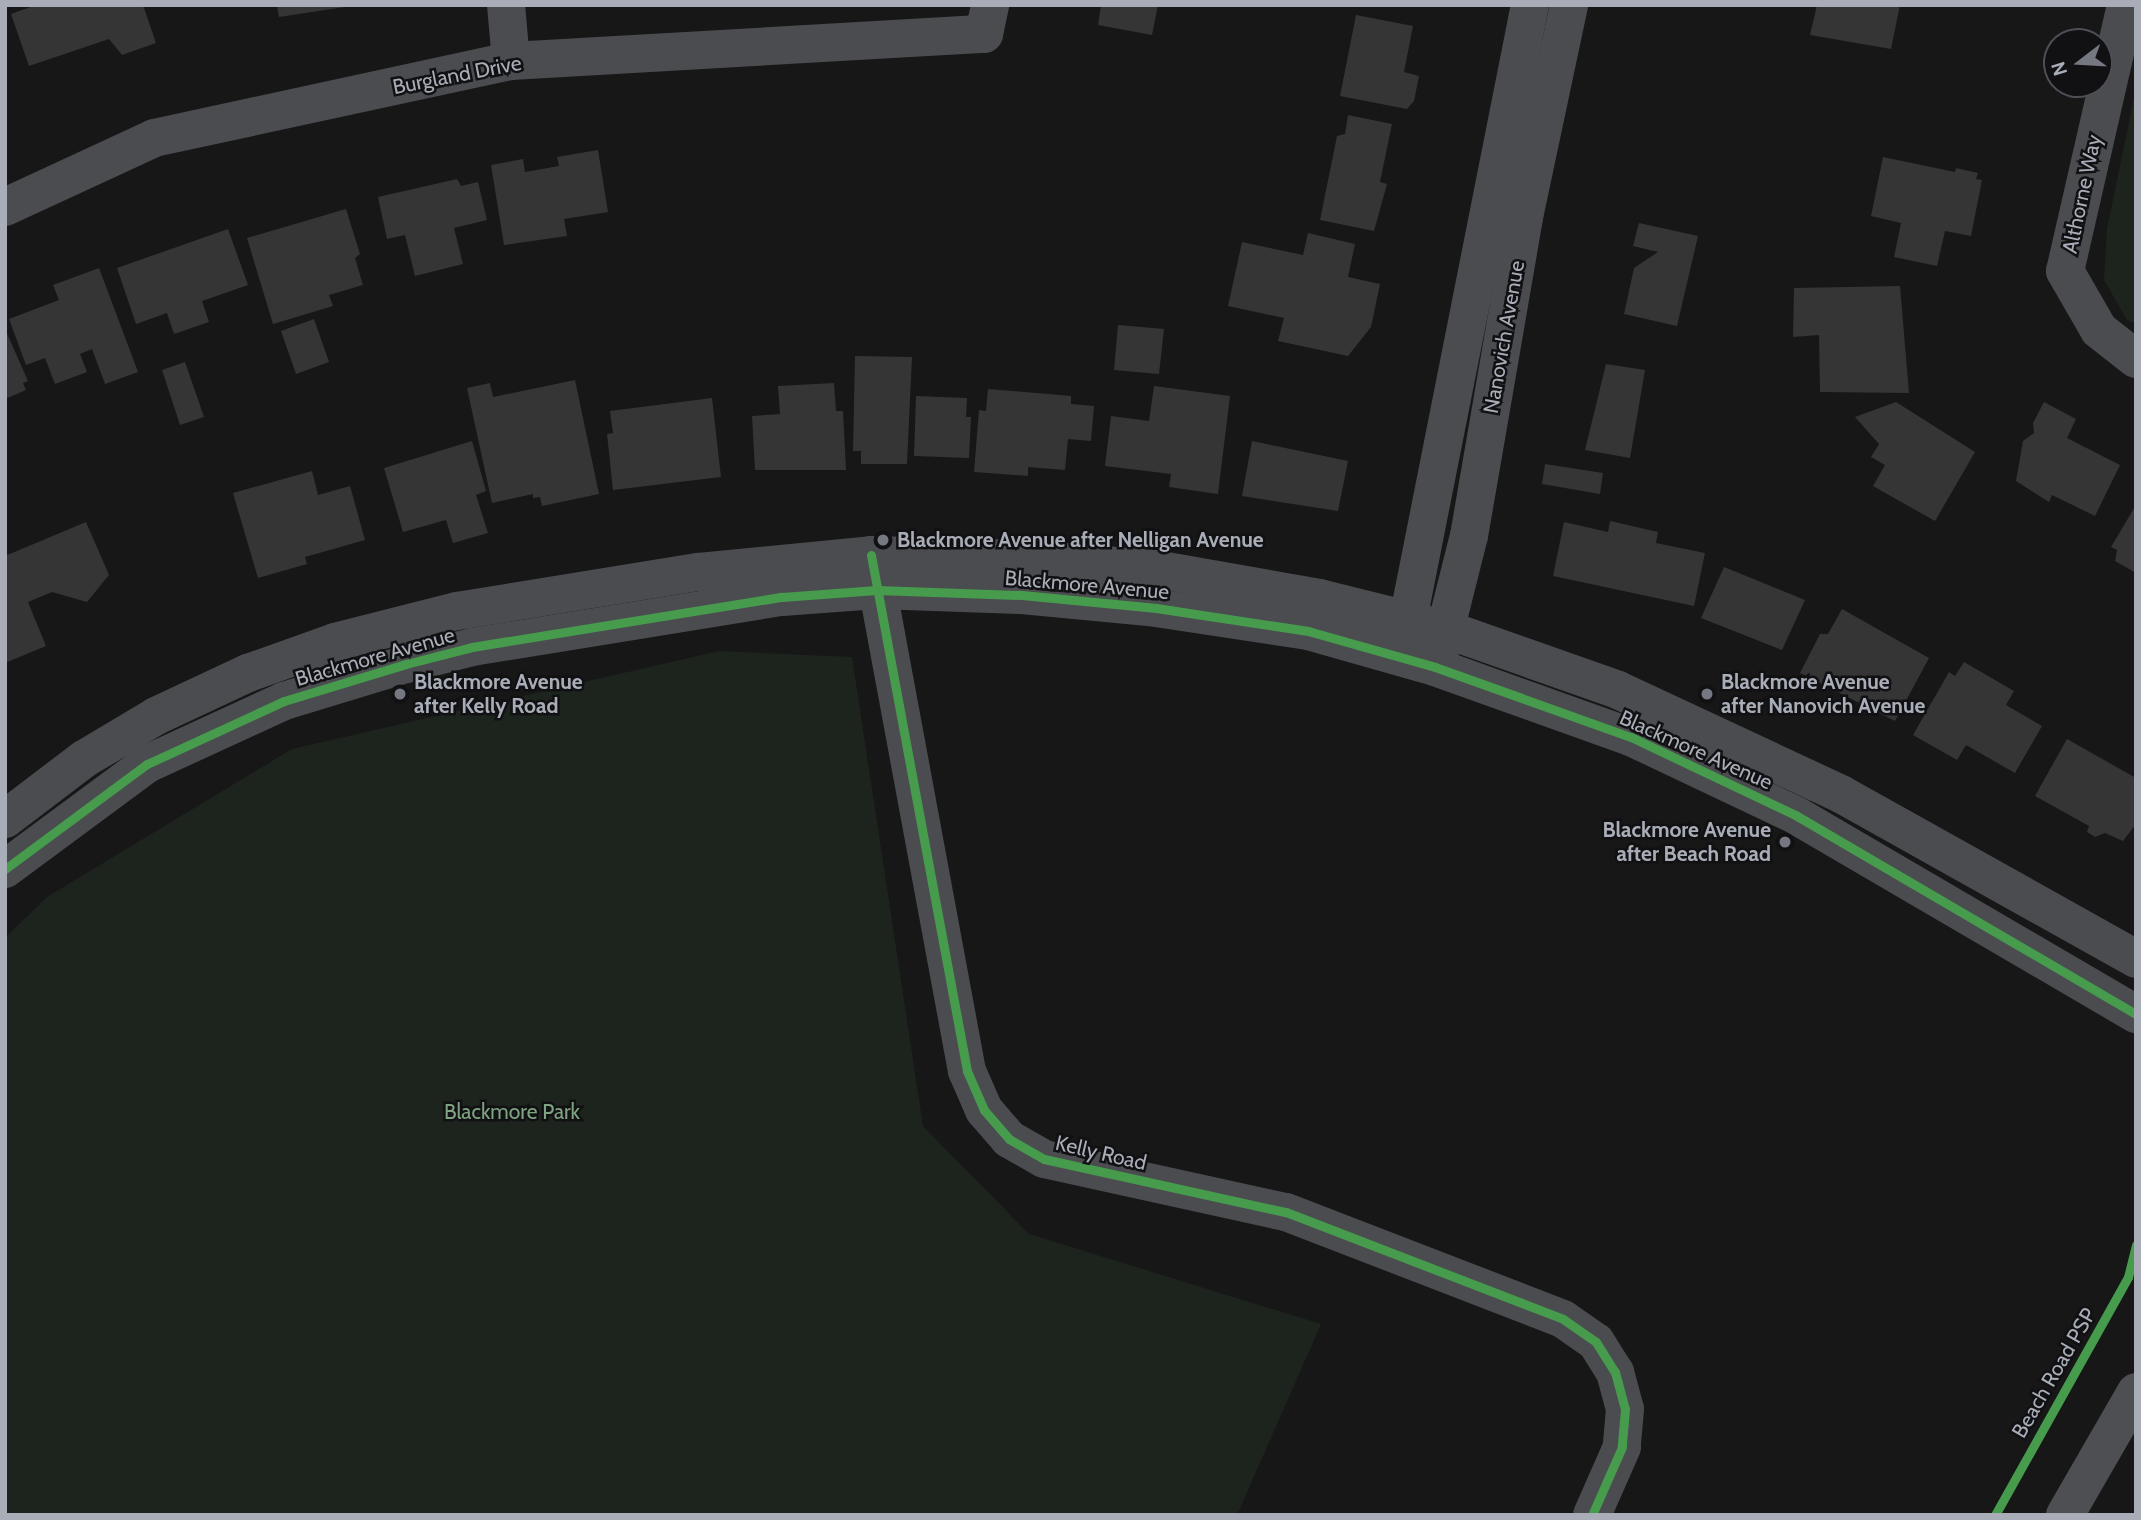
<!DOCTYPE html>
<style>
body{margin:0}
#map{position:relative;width:2141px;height:1520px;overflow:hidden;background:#171717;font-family:Cabin,sans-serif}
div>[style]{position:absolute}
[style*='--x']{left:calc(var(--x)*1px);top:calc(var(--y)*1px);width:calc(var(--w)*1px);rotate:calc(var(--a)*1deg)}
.green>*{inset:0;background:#1d241e}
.building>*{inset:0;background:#353536}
.minor>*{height:38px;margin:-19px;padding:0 19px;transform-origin:19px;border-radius:19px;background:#4b4c50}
.major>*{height:38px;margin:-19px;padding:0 19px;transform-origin:19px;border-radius:19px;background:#4d4f52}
.cycleway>*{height:9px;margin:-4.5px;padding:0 4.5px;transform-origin:4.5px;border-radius:4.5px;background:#469c4c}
.dots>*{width:19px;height:19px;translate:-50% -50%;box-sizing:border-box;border:4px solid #111113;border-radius:50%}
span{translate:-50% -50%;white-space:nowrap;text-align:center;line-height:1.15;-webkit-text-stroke:5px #111113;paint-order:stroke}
.street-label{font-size:21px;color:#a8adb8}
.poi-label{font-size:21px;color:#a8adb8;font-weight:700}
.left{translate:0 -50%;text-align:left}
.right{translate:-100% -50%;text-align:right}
.park-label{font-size:21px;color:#7fa381}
.frame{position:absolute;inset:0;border:7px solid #a8adb8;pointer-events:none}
.north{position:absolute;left:2043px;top:28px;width:70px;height:70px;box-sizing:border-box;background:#111113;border:2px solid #4d4f55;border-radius:50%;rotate:253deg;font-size:19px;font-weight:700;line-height:28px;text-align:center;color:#a8adb8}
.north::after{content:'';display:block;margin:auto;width:24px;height:32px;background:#757880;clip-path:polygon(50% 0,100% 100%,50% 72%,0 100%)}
</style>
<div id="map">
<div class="green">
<div style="clip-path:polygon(2136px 88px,2136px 324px,2127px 320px,2104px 280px,2107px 229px)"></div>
<div style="clip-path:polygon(719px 651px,852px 657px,923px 1126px,1029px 1234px,1321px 1324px,1237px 1515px,5px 1515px,5px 938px,47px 897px,292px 749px)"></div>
</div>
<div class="building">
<div style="clip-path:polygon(36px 5px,143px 5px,156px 43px,122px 55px,109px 39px,29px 66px,11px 14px)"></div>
<div style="clip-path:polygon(277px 5px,345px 5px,345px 7px,279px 17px)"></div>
<div style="clip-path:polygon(1101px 5px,1158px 5px,1152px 35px,1098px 25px)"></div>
<div style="clip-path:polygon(1817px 5px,1900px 5px,1891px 49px,1810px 35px)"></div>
<div style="clip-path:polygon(1356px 15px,1413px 26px,1404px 72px,1419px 76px,1414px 101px,1407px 109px,1340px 96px)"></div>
<div style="clip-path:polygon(1348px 115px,1392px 124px,1380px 182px,1387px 184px,1374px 231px,1320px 220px,1337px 136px,1345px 134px)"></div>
<div style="clip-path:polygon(598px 150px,608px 212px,564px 219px,567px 236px,504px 245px,491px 165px,523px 159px,525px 172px,559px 166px,557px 157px)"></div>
<div style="clip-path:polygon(1883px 157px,1955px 172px,1956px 168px,1978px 173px,1976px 179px,1982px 180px,1971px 236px,1945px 231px,1937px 266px,1894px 257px,1901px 223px,1871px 216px)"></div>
<div style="clip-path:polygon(457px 179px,461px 186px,478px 182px,487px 220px,454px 228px,463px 264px,415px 276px,405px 235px,387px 239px,378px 197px)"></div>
<div style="clip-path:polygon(346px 209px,360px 254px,355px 258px,363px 285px,329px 295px,333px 306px,273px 324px,247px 238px)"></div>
<div style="clip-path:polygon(1639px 223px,1698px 236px,1677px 326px,1624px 314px,1634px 268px,1658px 252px,1633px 246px)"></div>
<div style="clip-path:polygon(228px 229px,248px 285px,202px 301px,209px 322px,174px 334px,167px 313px,136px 324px,117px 268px)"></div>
<div style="clip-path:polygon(1308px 233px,1355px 244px,1348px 277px,1380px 284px,1371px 327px,1348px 356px,1278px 341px,1284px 318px,1228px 306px,1242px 242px,1303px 255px)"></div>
<div style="clip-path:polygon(99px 268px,138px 372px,105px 384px,92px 349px,80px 354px,87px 372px,55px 384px,45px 358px,26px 365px,9px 319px,59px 300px,53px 285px)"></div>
<div style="clip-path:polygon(1900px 286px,1909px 393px,1820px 392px,1819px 335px,1793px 337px,1794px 288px)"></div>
<div style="clip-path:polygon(314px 319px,329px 362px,296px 374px,281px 331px)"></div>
<div style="clip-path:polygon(1118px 325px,1164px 329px,1159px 374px,1114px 370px)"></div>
<div style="clip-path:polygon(5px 329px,28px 381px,23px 383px,26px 390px,5px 399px)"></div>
<div style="clip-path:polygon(855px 356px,912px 357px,907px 464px,861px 464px,861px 451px,853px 451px)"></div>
<div style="clip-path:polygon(185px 362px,204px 417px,180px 425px,162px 370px)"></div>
<div style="clip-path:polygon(1606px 364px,1645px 370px,1630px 458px,1585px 450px)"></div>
<div style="clip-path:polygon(575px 380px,599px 494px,542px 506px,540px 497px,533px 498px,533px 494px,492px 503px,467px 388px,490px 383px,493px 397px)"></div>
<div style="clip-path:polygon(834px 383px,836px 411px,843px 411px,846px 470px,755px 470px,752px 416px,780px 414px,778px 386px)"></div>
<div style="clip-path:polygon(1154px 386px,1230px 396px,1218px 494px,1169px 487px,1171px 474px,1105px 466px,1111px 416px,1149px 421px)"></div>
<div style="clip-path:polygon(988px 389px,1071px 396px,1071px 404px,1094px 406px,1091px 441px,1068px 439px,1065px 470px,1028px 467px,1028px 476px,974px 472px,979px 410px,986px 411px)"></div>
<div style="clip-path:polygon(916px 396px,967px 398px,966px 417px,971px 417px,969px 458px,914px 456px)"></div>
<div style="clip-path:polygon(712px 398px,721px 477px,613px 490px,607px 434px,613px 433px,610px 411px)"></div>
<div style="clip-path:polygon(1896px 402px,1975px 452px,1935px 521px,1873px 486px,1885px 465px,1871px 457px,1879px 444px,1855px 417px)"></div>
<div style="clip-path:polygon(2044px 402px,2076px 419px,2067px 438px,2120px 465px,2095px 516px,2052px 495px,2049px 502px,2016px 481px,2023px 441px,2034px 433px,2033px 423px)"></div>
<div style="clip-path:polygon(472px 441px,486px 491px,476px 495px,488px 533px,453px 543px,446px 520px,403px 532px,384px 468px)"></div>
<div style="clip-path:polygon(1252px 441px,1348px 461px,1338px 511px,1242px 496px)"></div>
<div style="clip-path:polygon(1545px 464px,1603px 473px,1600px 494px,1542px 484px)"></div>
<div style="clip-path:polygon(312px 471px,318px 495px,350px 486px,365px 540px,305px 557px,307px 564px,258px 578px,233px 493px)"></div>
<div style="clip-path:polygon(2136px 505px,2136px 573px,2115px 561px,2117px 550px,2111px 547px)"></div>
<div style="clip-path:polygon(1610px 521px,1658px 532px,1656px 543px,1705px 553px,1694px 606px,1553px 576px,1564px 522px,1608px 532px)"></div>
<div style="clip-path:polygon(86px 522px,109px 575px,87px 602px,52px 592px,28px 602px,46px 646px,5px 663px,5px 556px)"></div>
<div style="clip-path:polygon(1724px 567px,1805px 600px,1782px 650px,1701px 618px)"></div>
<div style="clip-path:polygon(1842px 609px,1929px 658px,1895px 721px,1800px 673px,1820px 634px,1828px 634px)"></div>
<div style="clip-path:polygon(1964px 662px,2014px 691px,2006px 705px,2042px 726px,2015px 773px,1966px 745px,1957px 760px,1913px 735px,1949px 672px,1955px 676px)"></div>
<div style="clip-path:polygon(2067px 739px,2136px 778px,2136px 824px,2123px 841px,2105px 833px,2095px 837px,2087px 832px,2089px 826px,2035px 796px)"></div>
</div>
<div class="minor">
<div style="--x:506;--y:5;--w:56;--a:84.9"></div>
<div style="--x:2126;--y:5;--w:273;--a:102.9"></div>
<div style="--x:2065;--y:271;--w:68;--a:60"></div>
<div style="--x:2099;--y:330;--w:47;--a:38.1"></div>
<div style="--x:5;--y:207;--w:164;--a:-24.8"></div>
<div style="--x:154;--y:138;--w:365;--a:-12.2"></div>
<div style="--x:511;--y:61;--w:474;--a:-3.3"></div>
<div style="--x:984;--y:34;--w:30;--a:-78"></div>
<div style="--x:873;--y:564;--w:516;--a:79.5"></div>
<div style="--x:967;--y:1071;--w:43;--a:66.4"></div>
<div style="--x:984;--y:1110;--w:38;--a:49"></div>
<div style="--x:1009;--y:1139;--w:40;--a:29.7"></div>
<div style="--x:1044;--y:1159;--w:248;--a:12.4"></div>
<div style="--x:1286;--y:1212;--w:297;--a:21.1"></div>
<div style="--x:1563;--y:1319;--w:40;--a:34.9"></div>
<div style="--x:1596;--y:1342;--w:36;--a:58"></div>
<div style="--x:1615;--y:1372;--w:38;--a:75"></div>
<div style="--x:1625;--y:1409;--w:38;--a:95"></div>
<div style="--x:1622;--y:1447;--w:74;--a:113.8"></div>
<div style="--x:1403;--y:645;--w:652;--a:-78.78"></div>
<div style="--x:1439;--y:655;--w:123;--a:-75.9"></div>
<div style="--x:1469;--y:536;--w:324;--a:-80.2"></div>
<div style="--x:1524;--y:217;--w:217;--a:-78"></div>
<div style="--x:5;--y:819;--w:99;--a:-37.2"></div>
<div style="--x:84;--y:759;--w:84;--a:-30.8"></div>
<div style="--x:156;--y:716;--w:102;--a:-25.1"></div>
<div style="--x:248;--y:673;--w:92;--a:-19.6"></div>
<div style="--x:335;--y:642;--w:126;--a:-14.3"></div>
<div style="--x:457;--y:611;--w:245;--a:-9.2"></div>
<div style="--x:699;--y:572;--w:173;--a:-5.6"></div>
<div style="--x:871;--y:555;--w:157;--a:1.5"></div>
<div style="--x:1028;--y:559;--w:127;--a:4.5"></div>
<div style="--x:1155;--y:569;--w:167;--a:10"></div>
<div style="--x:1319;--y:598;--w:133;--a:13.9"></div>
<div style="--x:1448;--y:630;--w:180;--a:19.4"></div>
<div style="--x:1618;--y:690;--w:246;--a:25"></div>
<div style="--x:1841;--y:794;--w:338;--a:29.2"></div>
<div style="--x:5;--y:869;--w:177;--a:-36.5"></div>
<div style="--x:147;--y:764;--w:151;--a:-24.7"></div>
<div style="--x:284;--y:701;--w:127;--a:-16.9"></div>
<div style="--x:406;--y:664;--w:68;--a:-14.4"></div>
<div style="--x:472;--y:647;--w:314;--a:-9.2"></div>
<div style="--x:782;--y:597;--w:95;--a:-4.2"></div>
<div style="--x:877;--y:590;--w:145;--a:2"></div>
<div style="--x:1022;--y:595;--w:135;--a:5.5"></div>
<div style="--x:1156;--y:608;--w:154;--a:8.6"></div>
<div style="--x:1308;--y:631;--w:132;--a:15.8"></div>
<div style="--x:1435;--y:667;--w:208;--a:19.7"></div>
<div style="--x:1631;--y:737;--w:184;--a:25.4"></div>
<div style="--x:1797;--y:816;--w:393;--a:30.3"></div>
</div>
<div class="major">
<div style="--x:2065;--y:1515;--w:142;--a:-60"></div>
</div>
<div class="cycleway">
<div style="--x:871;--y:555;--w:525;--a:79.46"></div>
<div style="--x:967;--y:1071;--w:43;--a:66.4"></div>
<div style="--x:984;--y:1110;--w:38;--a:49"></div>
<div style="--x:1009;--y:1139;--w:40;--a:29.7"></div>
<div style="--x:1044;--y:1159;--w:248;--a:12.4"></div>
<div style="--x:1286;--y:1212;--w:297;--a:21.1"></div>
<div style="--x:1563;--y:1319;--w:40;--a:34.9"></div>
<div style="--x:1596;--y:1342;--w:36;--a:58"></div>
<div style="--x:1615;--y:1372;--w:38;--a:75"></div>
<div style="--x:1625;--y:1409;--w:38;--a:95"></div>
<div style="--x:1622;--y:1447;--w:74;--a:113.8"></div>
<div style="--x:5;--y:869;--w:177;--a:-36.5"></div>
<div style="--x:147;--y:764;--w:151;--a:-24.7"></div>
<div style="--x:284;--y:701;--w:127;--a:-16.9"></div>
<div style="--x:406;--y:664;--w:68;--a:-14.4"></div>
<div style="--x:472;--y:647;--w:314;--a:-9.2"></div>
<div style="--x:782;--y:597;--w:95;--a:-4.2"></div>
<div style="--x:877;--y:590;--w:145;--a:2"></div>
<div style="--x:1022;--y:595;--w:135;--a:5.5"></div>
<div style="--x:1156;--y:608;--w:154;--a:8.6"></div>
<div style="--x:1308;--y:631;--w:132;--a:15.8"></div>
<div style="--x:1435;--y:667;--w:208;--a:19.7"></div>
<div style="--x:1631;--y:737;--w:184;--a:25.4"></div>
<div style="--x:1797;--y:816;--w:393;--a:30.3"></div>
<div style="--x:1995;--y:1515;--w:273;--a:-60.8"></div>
<div style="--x:2128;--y:1277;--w:33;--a:-76"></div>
</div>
<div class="dots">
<div style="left:883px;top:540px;background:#757880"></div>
<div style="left:400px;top:694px;background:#757880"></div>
<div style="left:1707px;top:694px;background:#757880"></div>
<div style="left:1785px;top:842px;background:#757880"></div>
</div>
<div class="street-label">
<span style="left:457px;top:75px;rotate:-11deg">Burgland Drive</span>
<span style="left:2082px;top:194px;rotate:-78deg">Althorne Way</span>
<span style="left:1504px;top:337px;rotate:-80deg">Nanovich Avenue</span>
<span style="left:1087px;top:585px;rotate:5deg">Blackmore Avenue</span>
<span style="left:375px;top:657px;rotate:-16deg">Blackmore Avenue</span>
<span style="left:1696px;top:750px;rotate:24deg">Blackmore Avenue</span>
<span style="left:1101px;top:1153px;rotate:13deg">Kelly Road</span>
<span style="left:2054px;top:1373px;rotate:-60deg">Beach Road PSP</span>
</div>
<div class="poi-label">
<span class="left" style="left:897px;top:540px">Blackmore Avenue after Nelligan Avenue</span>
<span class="left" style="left:414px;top:694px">Blackmore Avenue<br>after Kelly Road</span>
<span class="left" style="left:1721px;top:694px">Blackmore Avenue<br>after Nanovich Avenue</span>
<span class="right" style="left:1771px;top:842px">Blackmore Avenue<br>after Beach Road</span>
</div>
<div class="park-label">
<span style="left:512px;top:1112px">Blackmore Park</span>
</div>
<div class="frame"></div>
<div class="north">N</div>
</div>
